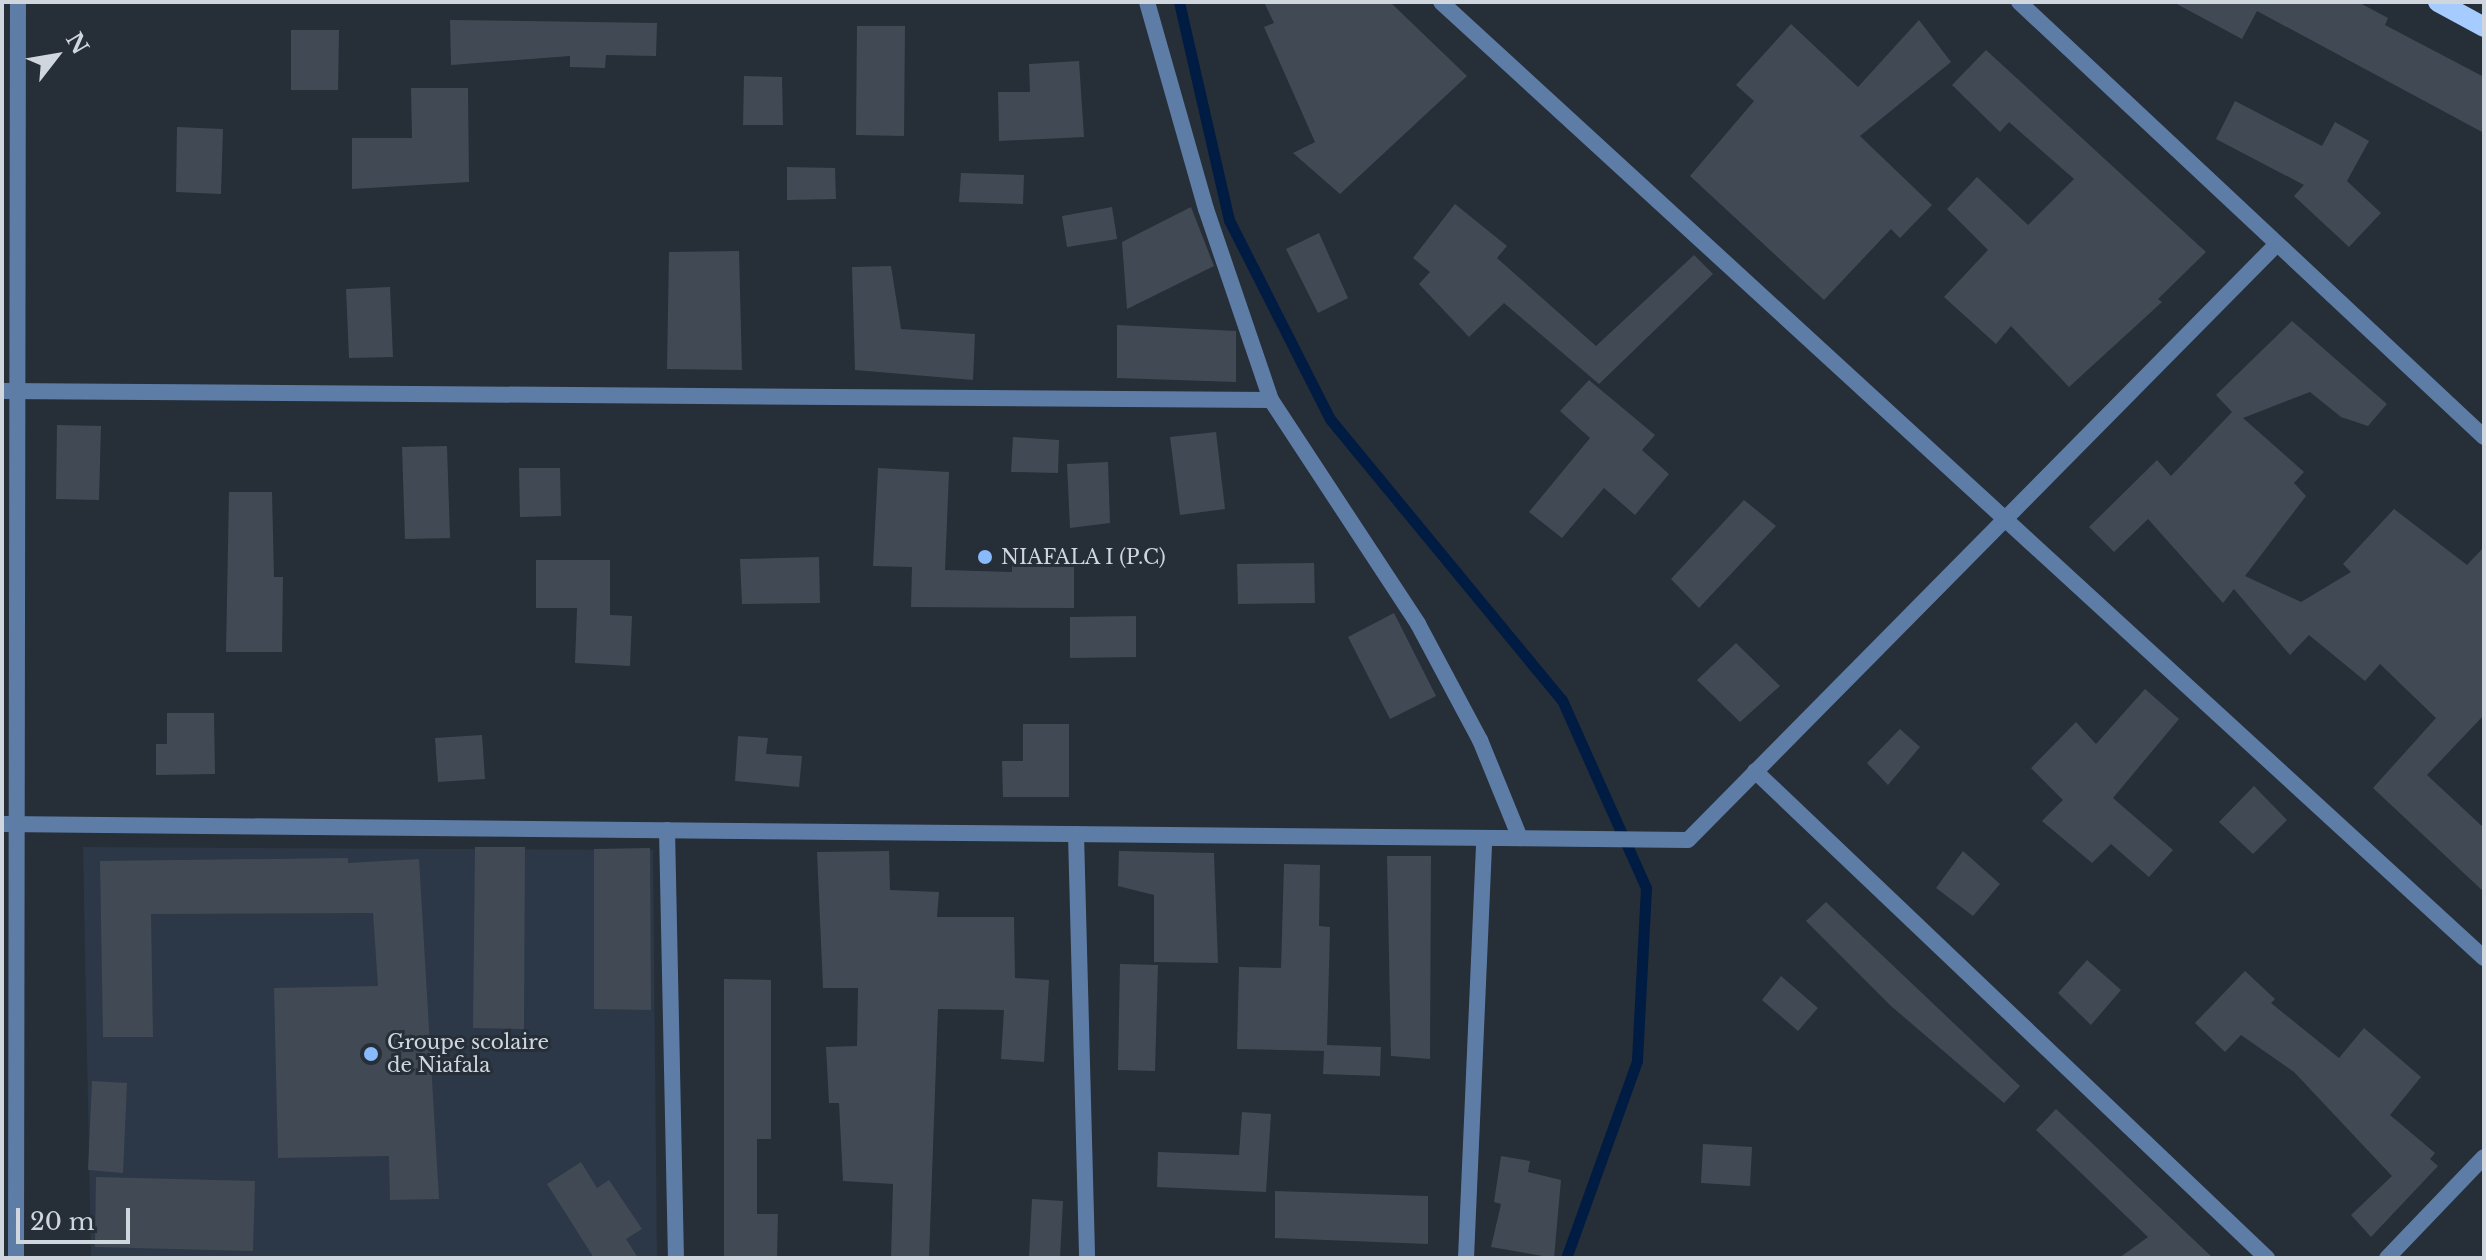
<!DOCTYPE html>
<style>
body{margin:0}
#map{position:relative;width:2486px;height:1260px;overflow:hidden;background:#262e38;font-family:"Libre Baskerville",serif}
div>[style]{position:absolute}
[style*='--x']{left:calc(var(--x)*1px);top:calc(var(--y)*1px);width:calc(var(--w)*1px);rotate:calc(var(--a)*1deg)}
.built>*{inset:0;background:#2c3847}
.stream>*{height:11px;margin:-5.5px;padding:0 5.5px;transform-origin:5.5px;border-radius:5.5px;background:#001c42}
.building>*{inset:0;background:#414954}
.street>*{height:16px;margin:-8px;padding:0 8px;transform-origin:8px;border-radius:8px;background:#5e7da6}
.primary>*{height:20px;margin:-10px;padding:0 10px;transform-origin:10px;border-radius:10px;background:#a6ccff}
.dots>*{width:22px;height:22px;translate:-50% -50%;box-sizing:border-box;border:4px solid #262e38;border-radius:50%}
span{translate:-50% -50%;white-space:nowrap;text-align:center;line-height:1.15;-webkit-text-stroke:6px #262e38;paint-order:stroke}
.poi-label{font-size:20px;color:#d0d6dd}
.left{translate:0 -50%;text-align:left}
.frame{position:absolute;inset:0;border:4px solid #d0d6dd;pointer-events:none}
.north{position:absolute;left:16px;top:16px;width:80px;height:80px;-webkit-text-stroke:6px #262e38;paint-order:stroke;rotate:59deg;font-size:22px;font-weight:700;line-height:32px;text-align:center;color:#d0d6dd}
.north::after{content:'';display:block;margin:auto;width:28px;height:36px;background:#d0d6dd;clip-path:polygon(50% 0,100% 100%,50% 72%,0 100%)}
.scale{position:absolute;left:16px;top:1208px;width:114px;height:36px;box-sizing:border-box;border:4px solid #d0d6dd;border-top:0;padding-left:10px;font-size:24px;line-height:28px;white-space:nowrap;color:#d0d6dd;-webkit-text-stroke:6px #262e38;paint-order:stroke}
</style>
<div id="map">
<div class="built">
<div style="clip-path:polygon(83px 847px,653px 850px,657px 1258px,91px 1258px)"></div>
</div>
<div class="stream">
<div style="--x:1179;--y:2;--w:224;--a:77.1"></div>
<div style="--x:1229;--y:220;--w:223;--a:63.1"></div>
<div style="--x:1330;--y:419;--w:364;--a:50.5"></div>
<div style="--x:1562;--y:700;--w:206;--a:65.9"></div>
<div style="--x:1646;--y:888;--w:173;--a:93"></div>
<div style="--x:1637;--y:1061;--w:209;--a:109.8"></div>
</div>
<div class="building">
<div style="clip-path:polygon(1264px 2px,1390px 2px,1467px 76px,1340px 194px,1293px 153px,1315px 142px,1264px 27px,1274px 23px)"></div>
<div style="clip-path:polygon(2173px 2px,2358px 2px,2388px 18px,2385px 25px,2484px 77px,2484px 133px,2257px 11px,2242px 39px)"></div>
<div style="clip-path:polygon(450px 20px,657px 23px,656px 56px,606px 55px,605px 68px,570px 67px,570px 56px,451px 65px)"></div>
<div style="clip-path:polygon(1919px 20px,1951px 62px,1860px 136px,1932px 205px,1900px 238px,1891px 229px,1824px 300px,1690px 176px,1754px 101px,1736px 85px,1791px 24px,1858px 87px)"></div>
<div style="clip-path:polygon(857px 26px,905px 26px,904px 136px,856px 135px)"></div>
<div style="clip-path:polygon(291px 30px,339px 30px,338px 90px,291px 90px)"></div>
<div style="clip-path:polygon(1986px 50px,2206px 252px,2158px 299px,2162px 302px,2069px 387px,2011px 326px,1996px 344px,1944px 297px,1988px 250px,1947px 209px,1977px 177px,2028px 225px,2074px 179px,2009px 122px,2000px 132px,1952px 85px)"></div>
<div style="clip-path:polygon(1079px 61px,1084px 137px,999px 141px,998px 92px,1030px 92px,1029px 64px)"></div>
<div style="clip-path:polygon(744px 76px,782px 77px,783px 125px,743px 125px)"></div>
<div style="clip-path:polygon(411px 88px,468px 88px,469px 182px,352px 189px,352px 138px,412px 138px)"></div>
<div style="clip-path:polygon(2235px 101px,2322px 146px,2335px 122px,2369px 141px,2347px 181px,2381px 213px,2349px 247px,2294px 196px,2304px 185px,2216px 139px)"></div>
<div style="clip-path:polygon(177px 127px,223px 129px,221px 194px,176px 192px)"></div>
<div style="clip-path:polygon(787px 167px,835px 168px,836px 199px,787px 200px)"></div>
<div style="clip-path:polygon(961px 173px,1024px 175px,1023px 204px,959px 202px)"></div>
<div style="clip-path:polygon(1455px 204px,1507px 246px,1497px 258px,1596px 346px,1694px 255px,1713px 274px,1599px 384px,1504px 303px,1469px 337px,1419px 284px,1430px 272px,1413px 258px)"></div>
<div style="clip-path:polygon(1112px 207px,1117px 239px,1067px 247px,1062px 216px)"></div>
<div style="clip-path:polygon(1191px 207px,1214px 266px,1127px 309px,1122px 242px)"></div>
<div style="clip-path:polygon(1319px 233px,1348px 298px,1318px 313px,1286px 249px)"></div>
<div style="clip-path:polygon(739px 251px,742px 370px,667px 369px,669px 252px)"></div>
<div style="clip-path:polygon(891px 266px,901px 329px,975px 334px,973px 380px,855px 370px,852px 267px)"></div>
<div style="clip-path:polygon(390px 287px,393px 357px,349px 358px,346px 289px)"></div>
<div style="clip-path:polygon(2292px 321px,2387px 404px,2368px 426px,2341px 417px,2310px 392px,2243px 418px,2304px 472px,2294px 483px,2306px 496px,2245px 576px,2301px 602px,2351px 572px,2343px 564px,2394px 509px,2467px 565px,2484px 547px,2484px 715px,2427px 775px,2484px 828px,2484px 892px,2373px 788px,2436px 718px,2380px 664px,2365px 681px,2309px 635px,2290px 655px,2234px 589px,2223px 603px,2148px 519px,2114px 552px,2089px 527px,2157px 460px,2171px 476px,2232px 412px,2216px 395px)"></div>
<div style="clip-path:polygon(1117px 325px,1236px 331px,1236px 382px,1117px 378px)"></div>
<div style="clip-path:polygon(1589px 380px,1655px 435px,1642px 450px,1669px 474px,1635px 515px,1604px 488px,1562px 538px,1529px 512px,1590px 438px,1560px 411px)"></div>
<div style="clip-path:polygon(57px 425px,101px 426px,99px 500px,56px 499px)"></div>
<div style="clip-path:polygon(1216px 432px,1225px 509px,1180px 515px,1170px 437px)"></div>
<div style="clip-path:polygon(1013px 437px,1059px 440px,1058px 473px,1011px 472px)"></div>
<div style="clip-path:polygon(447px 446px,450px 538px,405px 539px,402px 447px)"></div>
<div style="clip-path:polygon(1108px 462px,1110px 523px,1070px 528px,1067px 464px)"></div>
<div style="clip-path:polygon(519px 468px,560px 468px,561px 516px,520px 517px)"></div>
<div style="clip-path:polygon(878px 468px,949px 472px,945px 570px,1012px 572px,1012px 564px,1074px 565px,1074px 608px,911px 607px,912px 567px,873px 566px)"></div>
<div style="clip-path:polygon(229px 492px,272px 492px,274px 577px,283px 577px,282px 652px,226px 652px)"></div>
<div style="clip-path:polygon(1744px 500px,1776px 526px,1699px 608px,1671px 579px)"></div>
<div style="clip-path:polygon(819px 557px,820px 603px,742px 604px,740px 559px)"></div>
<div style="clip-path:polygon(536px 560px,610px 560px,610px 615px,632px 616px,630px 666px,575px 663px,577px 608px,536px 608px)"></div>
<div style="clip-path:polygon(1314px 563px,1315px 603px,1238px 604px,1237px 564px)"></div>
<div style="clip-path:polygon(1394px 613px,1436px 696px,1390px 719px,1348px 637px)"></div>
<div style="clip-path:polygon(1136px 616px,1136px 657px,1070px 658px,1070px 617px)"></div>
<div style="clip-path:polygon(1736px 643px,1780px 686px,1740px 722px,1697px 680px)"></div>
<div style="clip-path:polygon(2145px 689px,2179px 719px,2113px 798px,2173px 850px,2149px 877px,2111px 844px,2092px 863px,2042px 821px,2063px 800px,2031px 768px,2076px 722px,2096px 744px)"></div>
<div style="clip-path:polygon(167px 713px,214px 713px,215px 774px,156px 775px,156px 744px,167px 744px)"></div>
<div style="clip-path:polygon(1023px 724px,1069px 724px,1069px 797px,1003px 797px,1002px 761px,1023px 761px)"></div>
<div style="clip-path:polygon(1900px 729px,1920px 747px,1888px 785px,1867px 763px)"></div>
<div style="clip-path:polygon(482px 735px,485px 779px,438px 782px,435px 738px)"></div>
<div style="clip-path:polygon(738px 736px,768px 738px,766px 754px,802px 756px,799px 787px,735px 781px)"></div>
<div style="clip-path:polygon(2254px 786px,2287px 820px,2253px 854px,2219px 822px)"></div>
<div style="clip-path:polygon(475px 847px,525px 847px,524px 1029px,473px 1028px)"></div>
<div style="clip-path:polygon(650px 848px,651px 1010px,594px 1009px,594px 849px)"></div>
<div style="clip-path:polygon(889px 851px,890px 890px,939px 892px,937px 917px,1014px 917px,1015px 978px,1049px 980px,1044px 1062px,1001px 1059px,1004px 1010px,938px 1009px,929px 1258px,891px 1258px,893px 1184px,843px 1181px,839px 1103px,829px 1103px,826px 1047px,857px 1046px,858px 988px,823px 988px,817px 852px)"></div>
<div style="clip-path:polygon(1119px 851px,1214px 853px,1218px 963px,1154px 962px,1154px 895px,1118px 886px)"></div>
<div style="clip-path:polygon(1963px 851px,2000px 884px,1973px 916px,1936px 888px)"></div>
<div style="clip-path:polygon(1387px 856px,1431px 856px,1430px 1059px,1391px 1056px)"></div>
<div style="clip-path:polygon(348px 858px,348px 863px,419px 859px,439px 1199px,390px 1200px,389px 1156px,278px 1158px,274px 988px,378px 986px,373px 913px,151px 914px,153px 1037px,103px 1037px,100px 861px)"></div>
<div style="clip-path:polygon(1284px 864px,1320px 865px,1319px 926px,1330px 927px,1327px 1045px,1381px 1047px,1380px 1076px,1323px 1074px,1324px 1051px,1237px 1049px,1239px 967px,1281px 968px)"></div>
<div style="clip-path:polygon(1826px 902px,2020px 1086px,2004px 1103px,1891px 1006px,1806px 921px)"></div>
<div style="clip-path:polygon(2087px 960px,2121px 990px,2091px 1025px,2058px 993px)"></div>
<div style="clip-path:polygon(1120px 964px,1158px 965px,1155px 1071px,1118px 1070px)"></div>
<div style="clip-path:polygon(2245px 971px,2275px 999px,2271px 1003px,2339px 1058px,2364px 1028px,2421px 1077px,2390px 1115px,2435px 1153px,2430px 1159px,2438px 1166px,2371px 1237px,2351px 1215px,2392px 1176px,2294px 1072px,2241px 1035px,2225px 1052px,2195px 1023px)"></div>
<div style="clip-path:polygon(1781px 976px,1818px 1008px,1798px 1031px,1762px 1000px)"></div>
<div style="clip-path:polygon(724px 979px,771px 980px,771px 1139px,757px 1139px,757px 1214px,778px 1214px,777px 1258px,724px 1258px)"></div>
<div style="clip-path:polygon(92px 1081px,127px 1083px,123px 1173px,88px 1170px)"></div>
<div style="clip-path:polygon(2056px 1109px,2136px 1185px,2213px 1258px,2119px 1258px,2148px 1237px,2036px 1130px)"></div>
<div style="clip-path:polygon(1242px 1112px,1271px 1114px,1266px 1192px,1157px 1187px,1158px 1152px,1239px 1155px)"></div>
<div style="clip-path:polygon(1703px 1144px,1752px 1147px,1750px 1186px,1701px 1183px)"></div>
<div style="clip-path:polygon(1501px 1156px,1530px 1161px,1528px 1172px,1561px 1180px,1554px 1258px,1491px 1247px,1501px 1204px,1494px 1202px)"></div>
<div style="clip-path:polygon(581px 1162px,597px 1188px,609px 1180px,642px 1229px,626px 1239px,638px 1258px,594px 1258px,547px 1184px)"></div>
<div style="clip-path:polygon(96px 1177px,255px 1181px,253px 1251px,95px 1247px)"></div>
<div style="clip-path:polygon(1275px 1191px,1428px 1196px,1428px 1244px,1275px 1238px)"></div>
<div style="clip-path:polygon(1032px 1199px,1063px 1201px,1060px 1258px,1029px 1258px)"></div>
</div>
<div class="street">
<div style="--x:1147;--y:2;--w:215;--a:74.1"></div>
<div style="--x:1206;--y:209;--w:202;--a:71.2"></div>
<div style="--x:1271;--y:400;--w:268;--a:56.7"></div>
<div style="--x:1418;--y:624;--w:132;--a:61.9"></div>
<div style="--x:1480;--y:740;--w:106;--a:67.8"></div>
<div style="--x:1441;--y:2;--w:1415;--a:42.51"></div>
<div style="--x:2019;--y:2;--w:637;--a:43.09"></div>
<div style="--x:2;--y:391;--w:1269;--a:0.41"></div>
<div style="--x:1755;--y:771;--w:707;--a:43.57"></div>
<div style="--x:2;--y:824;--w:1686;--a:0.54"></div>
<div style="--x:1688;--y:840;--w:837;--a:-45.34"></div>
<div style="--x:667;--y:830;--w:428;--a:88.8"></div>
<div style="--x:1076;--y:834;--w:424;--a:88.5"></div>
<div style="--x:16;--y:1258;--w:1256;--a:-89.91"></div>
<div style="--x:1466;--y:1258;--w:420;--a:-87.5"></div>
<div style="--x:2387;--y:1258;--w:140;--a:-46.2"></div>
</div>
<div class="primary">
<div style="--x:2438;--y:2;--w:52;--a:28.5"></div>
</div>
<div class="dots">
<div style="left:985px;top:557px;background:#88bafc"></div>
<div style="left:371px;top:1054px;background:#88bafc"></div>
</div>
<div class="poi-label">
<span class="left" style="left:1001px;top:557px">NIAFALA I (P.C)</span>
<span class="left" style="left:387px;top:1054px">Groupe scolaire<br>de Niafala</span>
</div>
<div class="frame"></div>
<div class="north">N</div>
<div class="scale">20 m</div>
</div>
